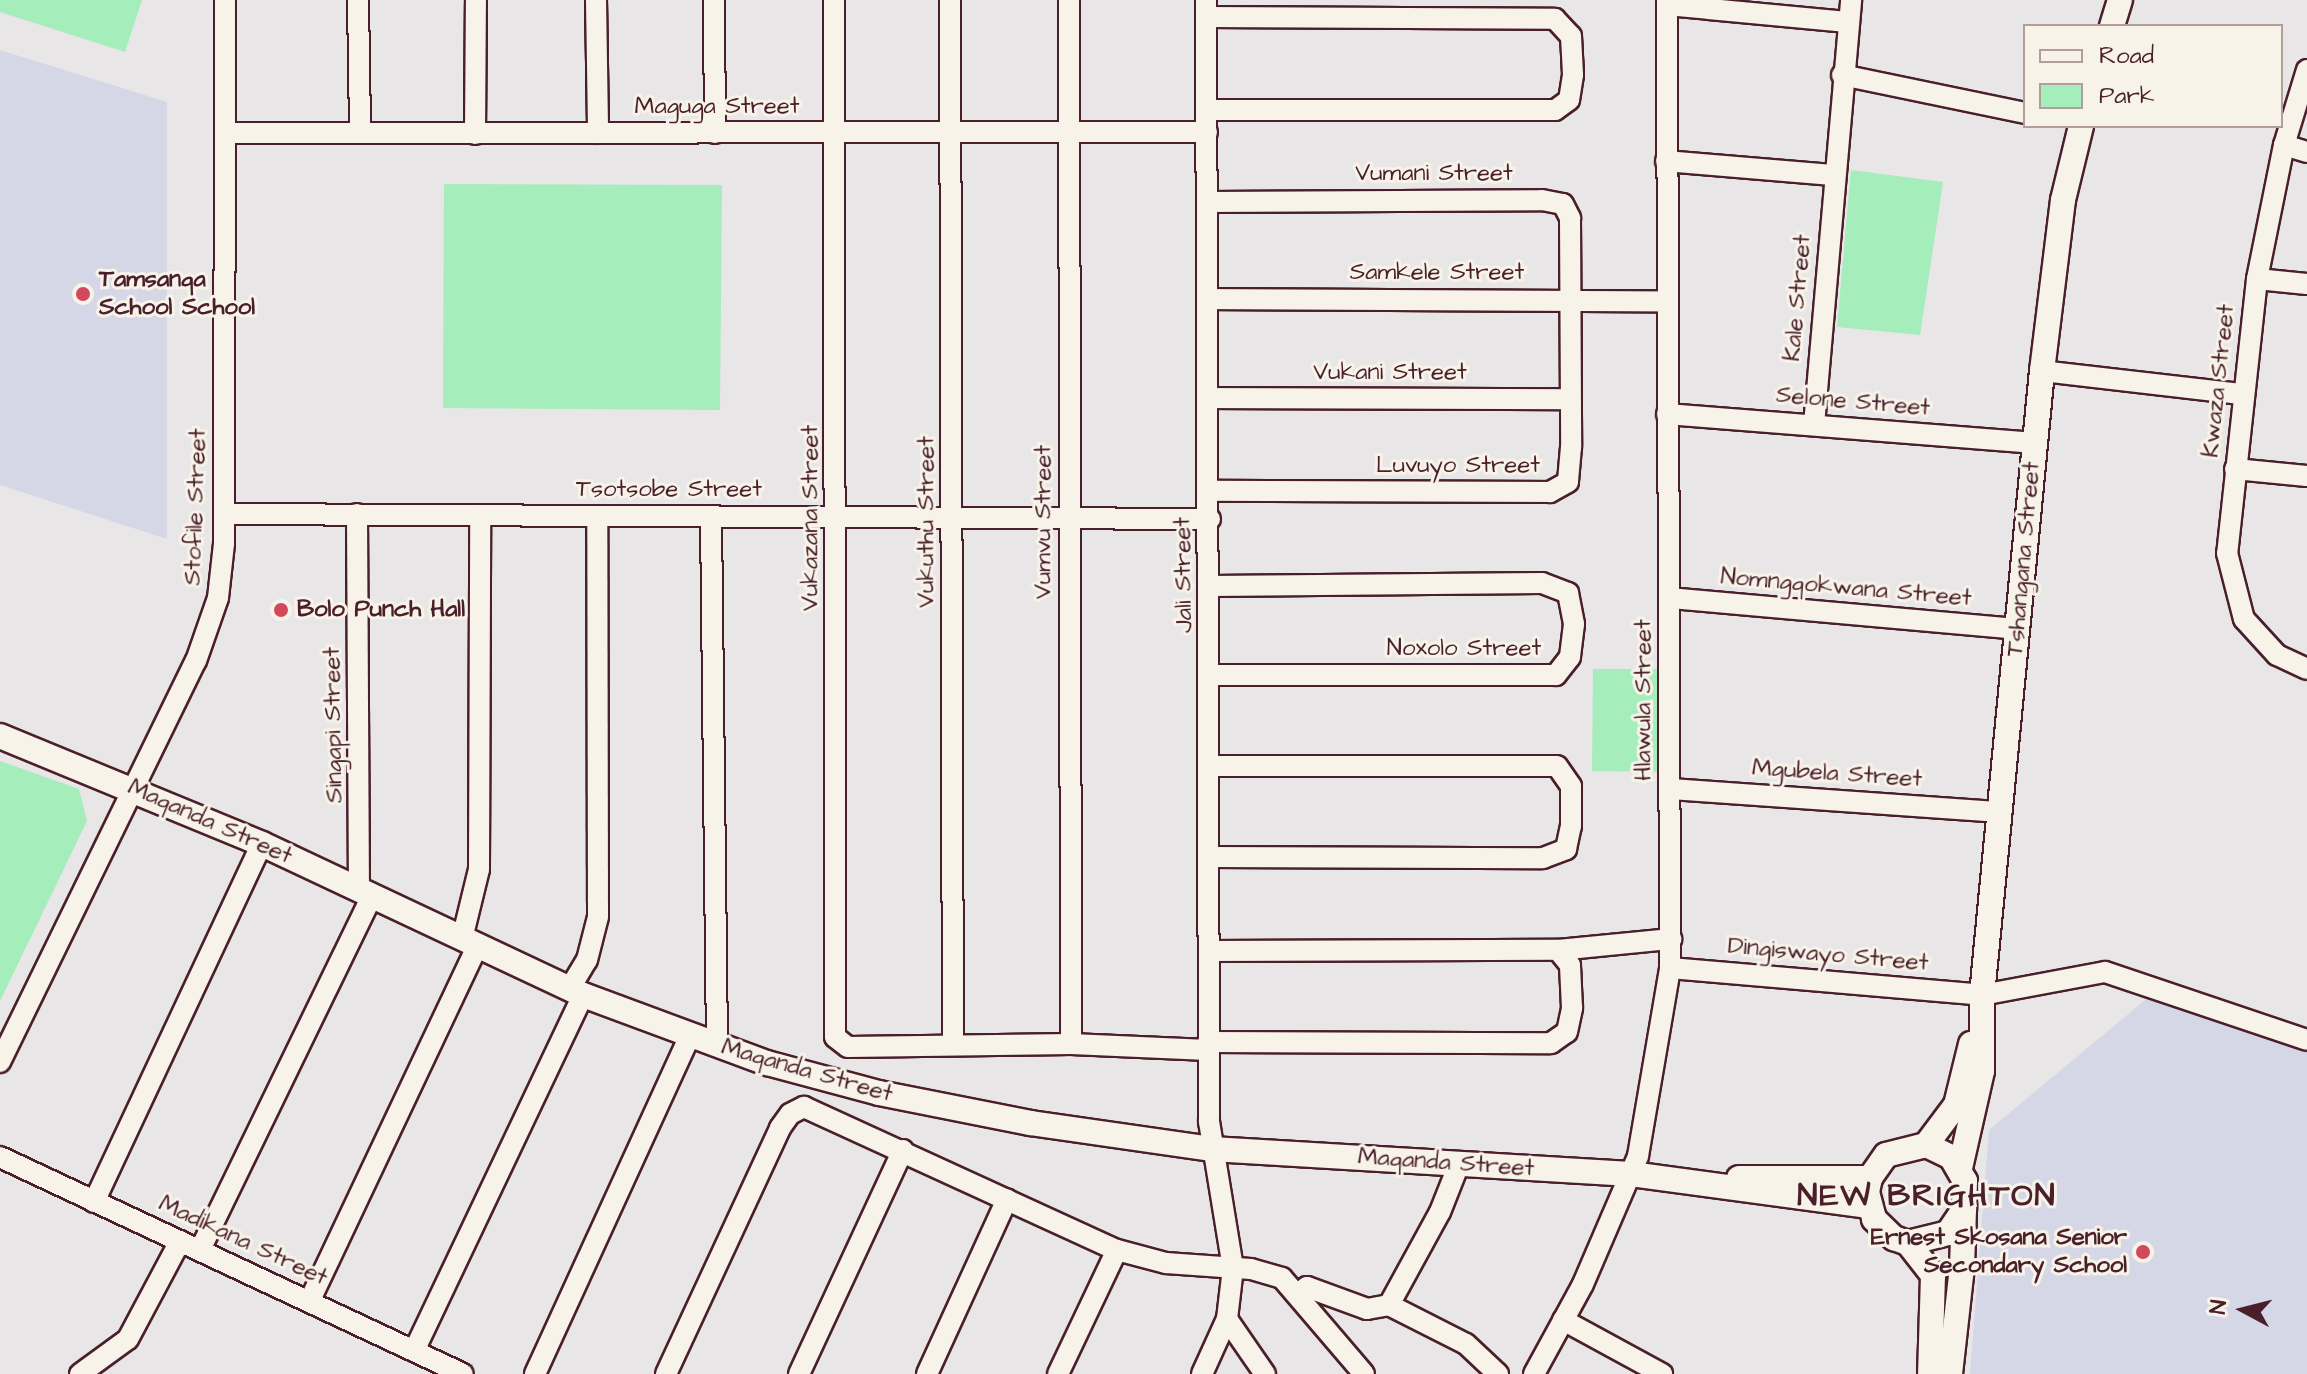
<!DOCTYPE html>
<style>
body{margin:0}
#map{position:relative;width:2307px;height:1374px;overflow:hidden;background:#e8e6e7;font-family:"Architects Daughter",sans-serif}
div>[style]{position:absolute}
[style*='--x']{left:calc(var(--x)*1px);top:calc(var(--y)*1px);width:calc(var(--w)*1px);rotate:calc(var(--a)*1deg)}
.built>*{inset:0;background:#d6d7e6}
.green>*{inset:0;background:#a5edbb}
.roads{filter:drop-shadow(2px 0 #4a1f2b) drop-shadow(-2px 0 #4a1f2b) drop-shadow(0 2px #4a1f2b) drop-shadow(0 -2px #4a1f2b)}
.minor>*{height:20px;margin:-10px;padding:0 10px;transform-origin:10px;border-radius:10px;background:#f7f3e8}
.tertiary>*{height:24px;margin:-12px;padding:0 12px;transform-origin:12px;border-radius:12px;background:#f7f3e8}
.dots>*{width:22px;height:22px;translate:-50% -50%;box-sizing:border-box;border:4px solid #f7f3e8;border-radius:50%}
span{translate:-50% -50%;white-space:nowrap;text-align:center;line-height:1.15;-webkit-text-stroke:6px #f7f3e8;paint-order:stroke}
.street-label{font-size:24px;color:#4a1f2b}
.poi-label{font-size:24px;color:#4a1f2b;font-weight:700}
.left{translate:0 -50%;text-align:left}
.right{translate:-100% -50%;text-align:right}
.district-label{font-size:32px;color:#4a1f2b;font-weight:700;letter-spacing:2px}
.legend{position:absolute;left:2023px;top:24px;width:260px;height:104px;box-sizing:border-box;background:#f7f3e8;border:2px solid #b29e9c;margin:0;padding:10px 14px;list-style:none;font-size:24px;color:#4a1f2b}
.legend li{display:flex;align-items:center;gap:16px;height:40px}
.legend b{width:40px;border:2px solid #b29e9c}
.north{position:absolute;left:2203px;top:1270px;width:80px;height:80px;-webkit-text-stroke:6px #f7f3e8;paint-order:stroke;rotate:277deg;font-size:22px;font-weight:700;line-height:32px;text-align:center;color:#4a1f2b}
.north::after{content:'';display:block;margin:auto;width:28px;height:36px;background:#4a1f2b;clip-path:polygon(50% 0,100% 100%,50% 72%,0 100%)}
</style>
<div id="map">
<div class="built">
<div style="clip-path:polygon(0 50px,167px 102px,167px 539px,0 485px)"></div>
<div style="clip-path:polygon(2150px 996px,2307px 1051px,2307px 1374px,1970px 1374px,1989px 1130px)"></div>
</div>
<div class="green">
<div style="clip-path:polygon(0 0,142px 0,125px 52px,0 12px)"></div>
<div style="clip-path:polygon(1851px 170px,1943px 182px,1920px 335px,1837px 327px)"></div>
<div style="clip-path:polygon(444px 184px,722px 185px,720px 410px,443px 408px)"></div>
<div style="clip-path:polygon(1593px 669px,1658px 669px,1657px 772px,1592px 771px)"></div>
<div style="clip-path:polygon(0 761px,79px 789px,87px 821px,0 1001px)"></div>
</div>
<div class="roads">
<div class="minor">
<div style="--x:358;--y:0;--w:133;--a:89.1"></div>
<div style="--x:596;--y:0;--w:133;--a:89.1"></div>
<div style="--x:714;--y:0;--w:133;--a:89.6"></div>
<div style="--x:834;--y:0;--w:1037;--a:89.94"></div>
<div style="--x:835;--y:1037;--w:16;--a:38"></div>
<div style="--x:848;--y:1047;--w:223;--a:-0.8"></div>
<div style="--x:1071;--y:1044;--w:137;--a:2.5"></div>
<div style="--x:950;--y:0;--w:1045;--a:89.84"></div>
<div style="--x:1069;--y:0;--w:1044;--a:89.89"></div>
<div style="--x:1667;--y:5;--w:181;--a:5.4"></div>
<div style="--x:1206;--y:17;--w:349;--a:0.3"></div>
<div style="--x:1555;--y:19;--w:23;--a:47"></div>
<div style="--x:1571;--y:36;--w:39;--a:87"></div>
<div style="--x:1573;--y:75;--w:25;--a:99"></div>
<div style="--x:1569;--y:100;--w:17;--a:144"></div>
<div style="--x:1555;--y:110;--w:348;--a:180"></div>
<div style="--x:2307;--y:70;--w:78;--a:107"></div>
<div style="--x:2284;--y:145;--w:137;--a:101.4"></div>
<div style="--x:2257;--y:279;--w:276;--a:96.2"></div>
<div style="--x:2227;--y:553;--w:68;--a:75.6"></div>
<div style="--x:2244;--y:619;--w:49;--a:47.5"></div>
<div style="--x:2277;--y:655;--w:33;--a:25"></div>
<div style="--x:1842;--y:75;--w:187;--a:11.7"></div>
<div style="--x:226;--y:133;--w:981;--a:-0.06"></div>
<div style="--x:475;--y:134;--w:134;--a:-89.6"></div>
<div style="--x:2284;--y:145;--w:24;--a:17"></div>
<div style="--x:1666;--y:161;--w:169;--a:4.8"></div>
<div style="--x:1208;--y:202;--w:334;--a:-0.3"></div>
<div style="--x:1542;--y:200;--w:21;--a:11"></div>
<div style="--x:1563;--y:204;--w:16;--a:63"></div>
<div style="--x:1570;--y:218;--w:229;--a:89.7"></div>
<div style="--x:1571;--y:447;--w:35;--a:95"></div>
<div style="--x:1568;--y:482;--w:21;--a:151"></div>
<div style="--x:1550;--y:492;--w:342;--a:-179.8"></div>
<div style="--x:2257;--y:279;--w:50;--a:5.7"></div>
<div style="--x:1208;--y:299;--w:458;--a:0.3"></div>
<div style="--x:2042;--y:371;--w:201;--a:6.6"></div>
<div style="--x:1209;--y:398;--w:361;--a:0.2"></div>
<div style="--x:1667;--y:414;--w:369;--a:4.5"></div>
<div style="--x:1814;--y:425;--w:427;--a:-85"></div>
<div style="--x:2235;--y:469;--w:72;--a:5.6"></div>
<div style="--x:224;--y:514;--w:986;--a:0.29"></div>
<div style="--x:357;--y:514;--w:374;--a:89.7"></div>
<div style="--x:711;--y:516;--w:529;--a:89.35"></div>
<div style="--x:1210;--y:586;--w:332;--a:-0.5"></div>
<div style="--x:1542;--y:583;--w:28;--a:21"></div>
<div style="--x:1568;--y:593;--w:32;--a:79"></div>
<div style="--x:1574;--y:624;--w:33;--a:97"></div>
<div style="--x:1570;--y:657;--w:23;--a:128"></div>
<div style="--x:1556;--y:675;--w:345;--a:180"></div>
<div style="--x:1670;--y:598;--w:349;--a:5.1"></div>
<div style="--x:1670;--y:789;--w:332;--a:4"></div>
<div style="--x:1209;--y:857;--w:334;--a:0.2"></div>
<div style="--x:1543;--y:858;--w:25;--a:-21"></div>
<div style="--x:1566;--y:849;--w:24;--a:-78"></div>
<div style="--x:1571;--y:826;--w:40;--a:-90"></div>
<div style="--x:1571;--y:786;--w:24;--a:-125"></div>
<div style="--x:1557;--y:766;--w:346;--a:180"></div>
<div style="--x:462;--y:939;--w:72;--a:-76.3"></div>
<div style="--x:479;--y:869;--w:354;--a:-89.8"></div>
<div style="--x:1210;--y:951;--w:348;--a:-0.2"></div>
<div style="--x:1558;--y:950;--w:114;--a:-5.6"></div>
<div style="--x:1670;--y:968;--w:313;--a:4.9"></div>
<div style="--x:1982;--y:995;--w:125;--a:-10.6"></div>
<div style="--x:2105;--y:972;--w:213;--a:18.6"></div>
<div style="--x:570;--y:988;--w:33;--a:-59"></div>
<div style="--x:587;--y:960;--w:44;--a:-75.7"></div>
<div style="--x:598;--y:917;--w:400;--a:-90.1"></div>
<div style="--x:1208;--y:1042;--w:343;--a:0.2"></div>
<div style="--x:1551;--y:1043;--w:19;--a:-35"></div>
<div style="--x:1567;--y:1032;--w:25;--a:-78"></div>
<div style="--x:1572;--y:1008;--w:43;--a:-92.7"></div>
<div style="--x:1570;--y:965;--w:19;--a:-129"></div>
<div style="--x:0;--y:1062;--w:446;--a:-64"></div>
<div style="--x:196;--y:661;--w:67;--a:-70.8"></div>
<div style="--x:218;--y:598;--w:54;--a:-83.7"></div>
<div style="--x:224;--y:544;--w:544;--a:-89.89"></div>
<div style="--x:0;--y:1157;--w:511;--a:25.11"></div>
<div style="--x:94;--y:1202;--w:395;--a:-64.9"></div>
<div style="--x:200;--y:1250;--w:394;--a:-64.1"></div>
<div style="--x:1299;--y:1293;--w:10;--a:-37"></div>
<div style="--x:1307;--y:1287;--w:64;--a:20.1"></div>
<div style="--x:1367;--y:1309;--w:22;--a:-10"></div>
<div style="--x:1389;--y:1305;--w:106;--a:-61.3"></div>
<div style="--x:1440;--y:1212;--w:52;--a:-68.4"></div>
<div style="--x:310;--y:1300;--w:391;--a:-64.7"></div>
<div style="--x:1389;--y:1305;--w:86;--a:26.9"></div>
<div style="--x:1466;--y:1344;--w:44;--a:43.2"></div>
<div style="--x:1227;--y:1319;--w:67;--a:55.4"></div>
<div style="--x:1563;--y:1320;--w:113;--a:28.6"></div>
<div style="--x:414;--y:1351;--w:394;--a:-64.6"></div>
<div style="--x:80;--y:1374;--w:59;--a:-36.1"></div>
<div style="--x:128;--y:1339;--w:111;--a:-62"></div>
<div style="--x:535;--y:1374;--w:372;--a:-65.4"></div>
<div style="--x:666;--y:1374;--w:271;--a:-65.1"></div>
<div style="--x:780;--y:1128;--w:17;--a:-54"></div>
<div style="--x:790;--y:1114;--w:16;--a:-27"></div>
<div style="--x:804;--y:1107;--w:344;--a:24.6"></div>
<div style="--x:1117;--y:1250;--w:51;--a:14.9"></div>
<div style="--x:1166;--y:1263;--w:85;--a:4"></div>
<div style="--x:1251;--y:1269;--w:32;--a:16"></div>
<div style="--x:1282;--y:1278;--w:126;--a:49.5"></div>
<div style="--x:799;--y:1374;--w:247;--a:-65.1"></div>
<div style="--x:927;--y:1374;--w:192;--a:-65.4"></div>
<div style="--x:1058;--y:1374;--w:137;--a:-64.6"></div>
<div style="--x:1202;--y:1374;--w:60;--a:-65.6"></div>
<div style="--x:1227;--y:1319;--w:51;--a:-83.3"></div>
<div style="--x:1233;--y:1268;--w:148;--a:-99.3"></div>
<div style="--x:1209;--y:1122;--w:1122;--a:-90.15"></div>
<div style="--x:1534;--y:1374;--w:102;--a:-61.4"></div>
<div style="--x:1583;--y:1284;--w:139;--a:-66.7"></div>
<div style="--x:1638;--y:1156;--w:191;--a:-80.3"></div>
<div style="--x:1670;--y:968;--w:968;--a:-90.18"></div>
</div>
<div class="tertiary">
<div style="--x:2112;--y:26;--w:27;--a:-73"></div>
<div style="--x:0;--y:736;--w:283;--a:22.4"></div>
<div style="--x:262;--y:844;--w:355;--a:25.2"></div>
<div style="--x:583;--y:995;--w:196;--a:20.3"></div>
<div style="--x:767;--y:1063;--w:116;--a:15"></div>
<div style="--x:879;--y:1093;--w:155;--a:11.2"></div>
<div style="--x:1031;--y:1123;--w:182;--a:8.2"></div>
<div style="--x:1211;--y:1149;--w:421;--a:3.4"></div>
<div style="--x:1631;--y:1174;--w:240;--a:7.7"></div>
<div style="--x:1926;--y:1145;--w:50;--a:-53.1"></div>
<div style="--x:1956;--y:1105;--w:63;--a:-76.2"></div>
<div style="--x:1960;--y:1168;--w:99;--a:-77.2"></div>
<div style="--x:1982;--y:1071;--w:76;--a:-90"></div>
<div style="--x:1982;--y:995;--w:627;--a:-84.51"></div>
<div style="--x:2042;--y:371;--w:172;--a:-83"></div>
<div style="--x:2063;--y:200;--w:76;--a:-76.3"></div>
<div style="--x:1739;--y:1178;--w:131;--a:0"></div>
<div style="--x:1908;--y:1243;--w:41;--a:52"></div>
<div style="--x:1933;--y:1275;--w:99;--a:91.7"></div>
<div style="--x:1950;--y:1374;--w:108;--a:-83.6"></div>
<div style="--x:1962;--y:1267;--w:86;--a:-88"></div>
<div style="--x:1965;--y:1181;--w:28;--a:-120"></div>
<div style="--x:1951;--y:1157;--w:28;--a:-154"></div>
<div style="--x:1926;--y:1145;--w:41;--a:166"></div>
<div style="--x:1886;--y:1155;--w:28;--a:125"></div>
<div style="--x:1870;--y:1178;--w:14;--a:102"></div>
<div style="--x:1867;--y:1192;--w:28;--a:75"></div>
<div style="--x:1874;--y:1219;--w:28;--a:44"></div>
<div style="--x:1894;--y:1238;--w:15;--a:20"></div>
<div style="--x:1908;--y:1243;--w:41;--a:-14"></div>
<div style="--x:1948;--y:1233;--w:29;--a:-56"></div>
</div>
</div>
<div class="dots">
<div style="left:83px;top:294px;background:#d1495b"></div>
<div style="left:281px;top:610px;background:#d1495b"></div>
<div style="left:2143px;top:1252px;background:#d1495b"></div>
</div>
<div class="street-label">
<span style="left:717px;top:107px">Maguga Street</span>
<span style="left:1434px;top:174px">Vumani Street</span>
<span style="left:1437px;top:273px">Samkele Street</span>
<span style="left:1798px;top:298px;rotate:-85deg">Kale Street</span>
<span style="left:1390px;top:373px">Vukani Street</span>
<span style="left:2219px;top:381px;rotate:-84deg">Kwaza Street</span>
<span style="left:1853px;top:402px;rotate:5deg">Selone Street</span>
<span style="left:1458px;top:466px">Luvuyo Street</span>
<span style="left:669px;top:490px">Tsotsobe Street</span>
<span style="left:196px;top:507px;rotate:-88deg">Stofile Street</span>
<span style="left:811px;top:518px;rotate:-90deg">Vukazana Street</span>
<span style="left:927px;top:522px;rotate:-90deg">Vukuthu Street</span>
<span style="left:1044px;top:522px;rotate:-90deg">Vumvu Street</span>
<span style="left:2024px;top:559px;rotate:-85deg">Tshangana Street</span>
<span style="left:1184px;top:575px;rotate:-91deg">Jali Street</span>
<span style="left:1846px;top:588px;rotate:5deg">Nomngqokwana Street</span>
<span style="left:1464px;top:649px">Noxolo Street</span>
<span style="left:1644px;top:700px;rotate:-90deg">Hlawula Street</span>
<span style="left:334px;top:725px;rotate:-91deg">Singapi Street</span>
<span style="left:1837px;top:774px;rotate:4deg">Mgubela Street</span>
<span style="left:210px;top:822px;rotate:24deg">Maqanda Street</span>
<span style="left:1828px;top:955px;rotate:5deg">Dingiswayo Street</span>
<span style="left:807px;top:1071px;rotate:16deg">Maqanda Street</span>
<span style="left:1446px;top:1163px;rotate:4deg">Maqanda Street</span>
<span style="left:243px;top:1241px;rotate:25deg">Madikana Street</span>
</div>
<div class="poi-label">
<span class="left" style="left:99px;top:294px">Tamsanqa<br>School School</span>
<span class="left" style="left:297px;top:610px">Bolo Punch Hall</span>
<span class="right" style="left:2127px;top:1252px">Ernest Skosana Senior<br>Secondary School</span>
</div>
<div class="district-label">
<span style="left:1927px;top:1196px">NEW BRIGHTON</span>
</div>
<ul class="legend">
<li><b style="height:10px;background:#f7f3e8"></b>Road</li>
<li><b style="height:22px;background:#a5edbb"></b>Park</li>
</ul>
<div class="north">N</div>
</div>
